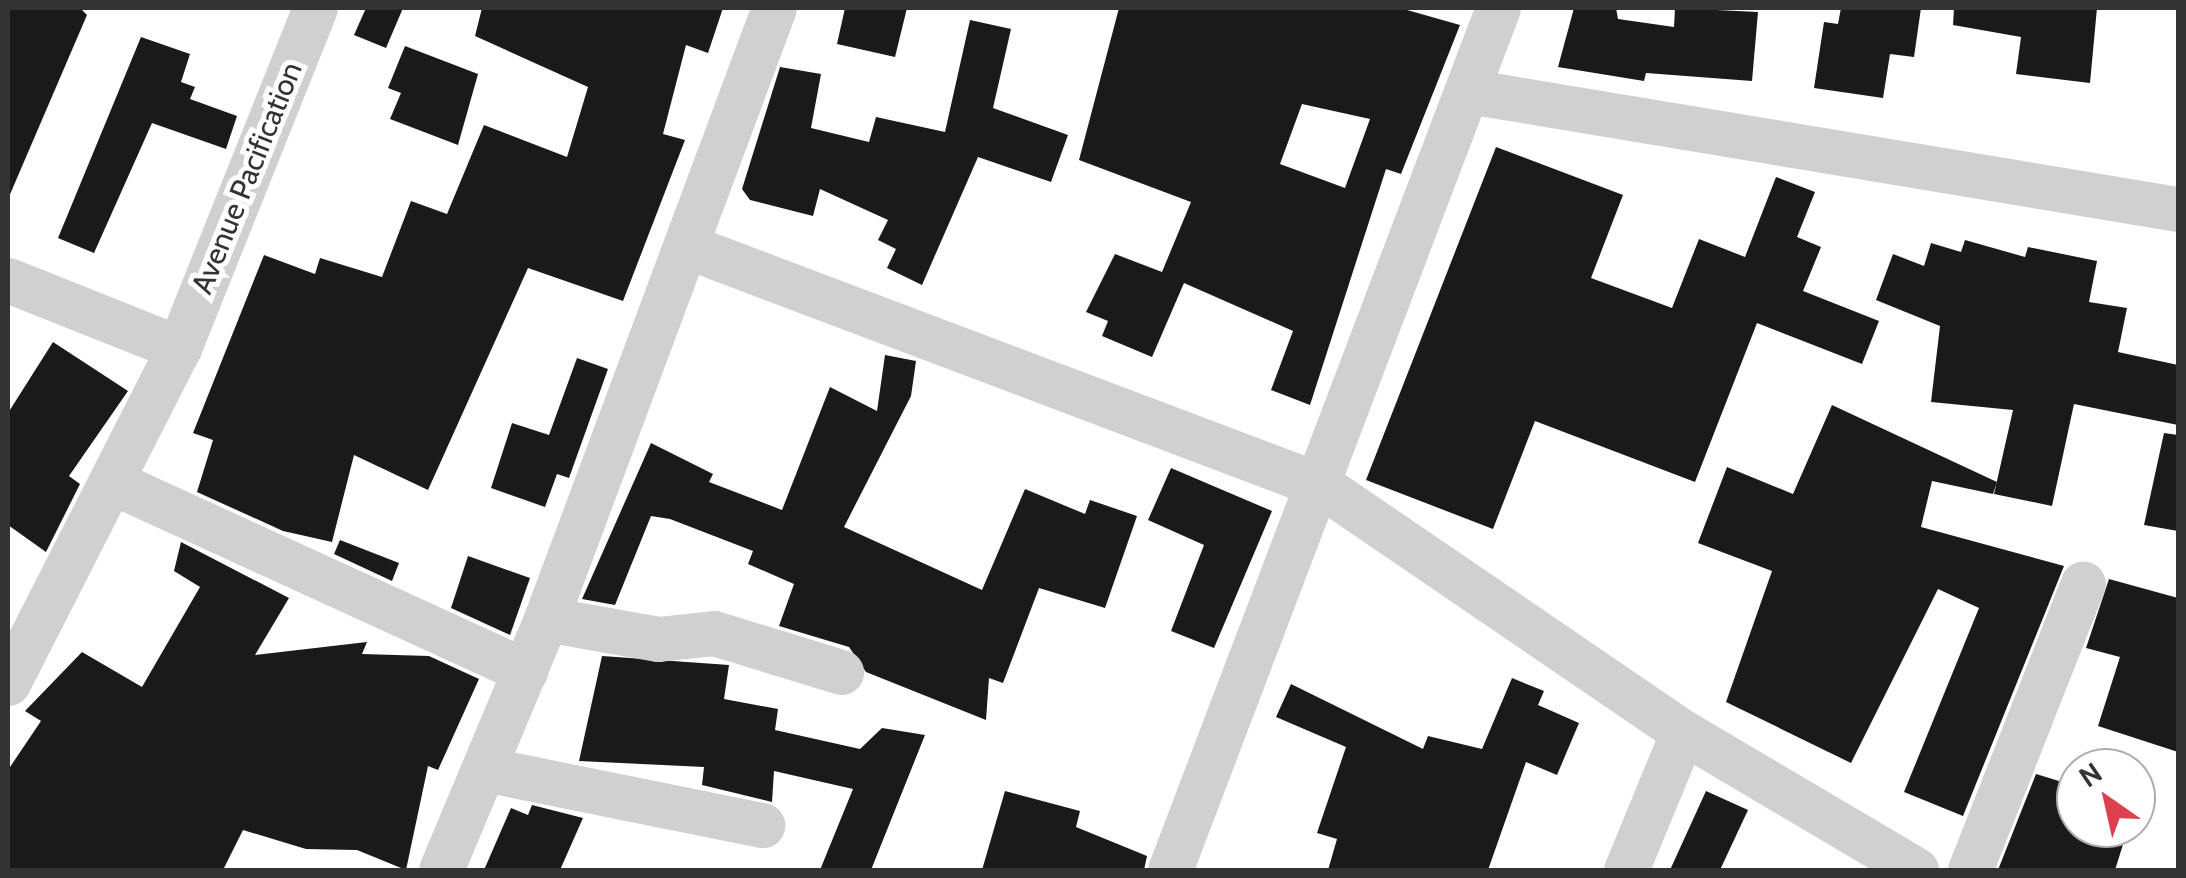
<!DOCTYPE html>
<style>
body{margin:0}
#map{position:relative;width:2186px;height:878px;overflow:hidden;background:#fff;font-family:Cabin,sans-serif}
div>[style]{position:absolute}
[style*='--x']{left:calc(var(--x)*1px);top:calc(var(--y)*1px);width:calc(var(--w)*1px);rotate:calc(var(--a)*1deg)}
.building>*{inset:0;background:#1a1a1a}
.minor>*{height:45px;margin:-22.5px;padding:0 22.5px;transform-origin:22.5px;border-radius:22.5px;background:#d0d0d0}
span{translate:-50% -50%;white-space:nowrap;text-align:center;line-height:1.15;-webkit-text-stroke:10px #fff;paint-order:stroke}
.street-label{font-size:30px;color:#333}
.frame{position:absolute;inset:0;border:10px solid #333;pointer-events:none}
.north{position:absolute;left:2056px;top:748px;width:100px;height:100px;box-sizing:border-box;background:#fff;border:2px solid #adadad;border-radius:50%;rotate:326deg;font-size:28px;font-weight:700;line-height:40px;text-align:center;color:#333}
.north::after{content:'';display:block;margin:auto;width:35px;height:45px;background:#dd4150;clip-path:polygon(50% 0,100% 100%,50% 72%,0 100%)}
</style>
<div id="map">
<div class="building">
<div style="clip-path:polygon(8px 8px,80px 8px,87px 15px,8px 199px)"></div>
<div style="clip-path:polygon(366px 8px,403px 8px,386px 48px,354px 35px)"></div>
<div style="clip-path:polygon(482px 8px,723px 8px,708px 53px,686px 45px,663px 134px,685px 140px,623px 301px,528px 268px,428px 490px,354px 455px,332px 542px,283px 531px,197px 492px,213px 440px,193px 433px,264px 255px,315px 274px,320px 258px,382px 277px,411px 201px,447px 214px,484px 125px,567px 157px,588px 87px,475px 36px)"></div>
<div style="clip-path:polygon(845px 8px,907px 8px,895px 57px,837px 44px)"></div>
<div style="clip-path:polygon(evenodd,1119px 8px,1400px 8px,1460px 25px,1401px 174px,1386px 169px,1310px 405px,1271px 390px,1293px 331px,1184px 283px,1152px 357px,1102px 336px,1108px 321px,1086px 312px,1115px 254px,1162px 272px,1191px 202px,1079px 160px,1119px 8px,1302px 104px,1370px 119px,1345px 188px,1280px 164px,1302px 104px)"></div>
<div style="clip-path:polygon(1574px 8px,1616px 8px,1618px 19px,1674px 27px,1675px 8px,1758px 12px,1752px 81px,1646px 73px,1644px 81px,1558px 67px)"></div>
<div style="clip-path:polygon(1841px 8px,1921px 8px,1914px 57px,1890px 54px,1883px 98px,1814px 88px,1824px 22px,1838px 24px)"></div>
<div style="clip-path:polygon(1954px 8px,2097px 8px,2090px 83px,2016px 74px,2021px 37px,1953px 25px)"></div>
<div style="clip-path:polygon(970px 20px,1011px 29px,993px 108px,1068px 135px,1051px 182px,978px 157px,922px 285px,887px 268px,896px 249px,878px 240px,888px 220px,820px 189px,813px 216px,750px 200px,742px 189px,780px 67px,821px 74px,811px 128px,869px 142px,876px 117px,945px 132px)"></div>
<div style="clip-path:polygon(141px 37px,190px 54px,181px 82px,195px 87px,190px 99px,237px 116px,226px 149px,152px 123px,94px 253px,58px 238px)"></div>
<div style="clip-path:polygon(405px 46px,478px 74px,458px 145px,390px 119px,401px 93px,388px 88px)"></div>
<div style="clip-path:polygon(1496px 147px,1623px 195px,1591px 278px,1672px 308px,1699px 239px,1745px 257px,1776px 177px,1815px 192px,1797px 237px,1821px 247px,1803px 291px,1879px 321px,1862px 364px,1757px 323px,1695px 482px,1535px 421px,1493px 529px,1366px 480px)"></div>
<div style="clip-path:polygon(1965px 240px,2025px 257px,2028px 247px,2097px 261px,2089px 302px,2127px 308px,2118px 352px,2178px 365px,2178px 425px,2074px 404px,2052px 506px,1994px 494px,2013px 410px,1931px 402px,1940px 326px,1876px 300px,1893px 254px,1924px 266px,1931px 243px,1961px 252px)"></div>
<div style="clip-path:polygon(53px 342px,128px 391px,69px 476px,80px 484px,46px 552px,8px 525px,8px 413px)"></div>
<div style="clip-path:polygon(885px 355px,916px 361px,911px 396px,844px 527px,982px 590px,1025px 489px,1085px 514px,1090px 500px,1137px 516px,1105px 608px,1039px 588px,1003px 683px,989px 678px,986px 720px,866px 672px,849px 647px,779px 626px,794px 584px,748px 564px,753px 551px,670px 519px,651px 516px,615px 605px,582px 599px,651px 443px,713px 474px,709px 482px,782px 510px,830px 387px,877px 411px)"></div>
<div style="clip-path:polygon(577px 358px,608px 369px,569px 478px,557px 474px,545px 507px,491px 488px,512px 423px,549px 435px)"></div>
<div style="clip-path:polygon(1832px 405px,1997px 482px,1993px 494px,1932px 481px,1921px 527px,2064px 566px,1963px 816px,1904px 792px,1979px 608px,1938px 589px,1851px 763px,1726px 702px,1772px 571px,1698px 543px,1727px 467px,1793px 494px)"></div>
<div style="clip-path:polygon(2164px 433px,2178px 435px,2178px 531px,2144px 525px)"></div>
<div style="clip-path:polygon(1171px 468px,1272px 511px,1214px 648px,1171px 631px,1204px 545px,1148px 520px)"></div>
<div style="clip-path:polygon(340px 540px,399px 563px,392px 581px,334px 554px)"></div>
<div style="clip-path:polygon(181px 542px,289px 598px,255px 655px,367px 642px,362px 654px,429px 656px,479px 679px,438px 770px,428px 766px,406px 870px,357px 850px,306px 849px,243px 830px,223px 870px,8px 870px,8px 770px,41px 721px,25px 711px,82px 652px,142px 687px,200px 587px,174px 571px)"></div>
<div style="clip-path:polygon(468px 556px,530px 578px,510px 635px,451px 608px)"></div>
<div style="clip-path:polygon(2109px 579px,2178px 598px,2178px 752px,2098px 726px,2120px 657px,2086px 648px)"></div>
<div style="clip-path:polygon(602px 656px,729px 665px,724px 699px,778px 709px,775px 730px,860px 749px,882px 728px,925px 735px,871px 870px,820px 870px,853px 789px,774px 771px,772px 802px,702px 785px,704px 767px,579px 761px)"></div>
<div style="clip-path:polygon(1512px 678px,1544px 691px,1538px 705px,1579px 723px,1557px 775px,1526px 762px,1488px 870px,1328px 870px,1337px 839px,1317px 833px,1346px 747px,1276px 717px,1291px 684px,1423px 749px,1428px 736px,1482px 749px)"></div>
<div style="clip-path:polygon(2036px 774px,2072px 785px,2062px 817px,2076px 828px,2126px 835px,2115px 870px,1998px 870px)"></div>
<div style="clip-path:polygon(1005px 791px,1080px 811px,1076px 827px,1147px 856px,1144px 870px,982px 870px)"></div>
<div style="clip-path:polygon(1706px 791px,1748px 810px,1720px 870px,1670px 870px)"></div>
<div style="clip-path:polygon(532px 805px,583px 818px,560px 870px,484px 870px,511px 808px,528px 815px)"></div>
</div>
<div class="minor">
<div style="--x:1468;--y:91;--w:720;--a:9.44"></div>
<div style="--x:689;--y:247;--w:677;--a:20.68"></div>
<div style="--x:1322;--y:486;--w:437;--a:34.3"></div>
<div style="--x:1683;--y:732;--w:271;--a:30.6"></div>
<div style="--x:8;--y:280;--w:184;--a:21.7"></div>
<div style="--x:117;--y:484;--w:449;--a:24.6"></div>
<div style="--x:546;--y:619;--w:114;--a:10.1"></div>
<div style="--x:658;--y:639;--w:56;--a:-6.1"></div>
<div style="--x:714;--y:633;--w:133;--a:17.1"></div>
<div style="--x:8;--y:683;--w:376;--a:-63"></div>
<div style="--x:179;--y:348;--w:366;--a:-68.2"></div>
<div style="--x:484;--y:769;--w:284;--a:11.4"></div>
<div style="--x:441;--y:870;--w:272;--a:-67.3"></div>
<div style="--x:546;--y:619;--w:652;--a:-69.54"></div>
<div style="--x:1170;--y:870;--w:922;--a:-69.17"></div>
<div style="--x:1626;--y:870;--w:149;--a:-67.6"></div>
<div style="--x:1970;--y:870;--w:308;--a:-68.5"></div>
</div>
<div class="street-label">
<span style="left:247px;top:178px;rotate:-68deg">Avenue Pacification</span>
</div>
<div class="frame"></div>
<div class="north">N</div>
</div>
